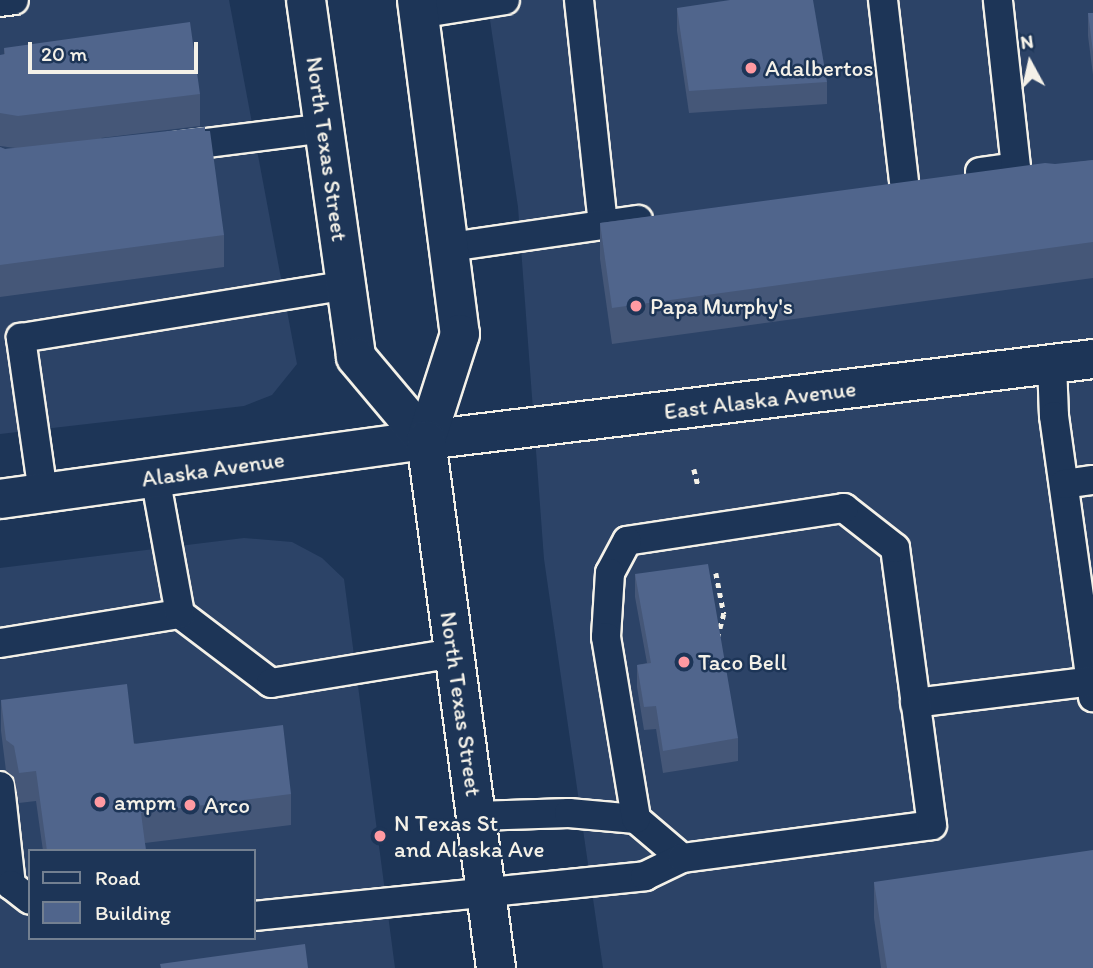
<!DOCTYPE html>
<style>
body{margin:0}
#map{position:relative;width:1093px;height:968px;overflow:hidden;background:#1d3557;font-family:Itim,sans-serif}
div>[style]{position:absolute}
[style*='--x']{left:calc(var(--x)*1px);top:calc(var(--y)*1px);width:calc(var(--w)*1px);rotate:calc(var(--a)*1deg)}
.built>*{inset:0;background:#2c4367}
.path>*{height:4.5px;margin-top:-2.25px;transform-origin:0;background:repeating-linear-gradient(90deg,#f4f1e8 0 5px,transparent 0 10px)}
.roads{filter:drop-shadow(2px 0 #f4f1e8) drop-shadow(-2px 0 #f4f1e8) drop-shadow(0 2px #f4f1e8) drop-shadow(0 -2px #f4f1e8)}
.lane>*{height:28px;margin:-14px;padding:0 14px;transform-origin:14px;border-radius:14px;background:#1d3557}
.street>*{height:38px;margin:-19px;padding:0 19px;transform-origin:19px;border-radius:19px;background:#1d3557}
.secondary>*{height:38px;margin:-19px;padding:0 19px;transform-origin:19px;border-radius:19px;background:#1d3557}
.wall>*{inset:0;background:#455778}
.building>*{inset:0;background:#50658c}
.dots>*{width:19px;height:19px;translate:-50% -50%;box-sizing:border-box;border:4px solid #1d3557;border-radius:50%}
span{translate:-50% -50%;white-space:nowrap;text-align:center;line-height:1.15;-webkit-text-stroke:5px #1d3557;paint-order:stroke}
.poi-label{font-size:23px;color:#f4f1e8}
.left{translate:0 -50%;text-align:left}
.street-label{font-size:23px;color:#f4f1e8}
.legend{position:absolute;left:28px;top:849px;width:228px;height:91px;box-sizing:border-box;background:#1d3557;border:2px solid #738091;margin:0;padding:9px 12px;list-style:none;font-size:21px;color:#f4f1e8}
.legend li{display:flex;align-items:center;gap:14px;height:35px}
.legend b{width:35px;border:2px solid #738091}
.north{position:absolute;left:995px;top:28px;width:70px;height:70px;-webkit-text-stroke:5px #1d3557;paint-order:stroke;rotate:352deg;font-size:19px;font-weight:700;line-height:28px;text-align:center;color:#f4f1e8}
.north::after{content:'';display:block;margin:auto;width:24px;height:32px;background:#f4f1e8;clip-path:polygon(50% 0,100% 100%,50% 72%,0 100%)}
.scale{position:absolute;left:28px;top:42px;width:170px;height:32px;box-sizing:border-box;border:4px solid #f4f1e8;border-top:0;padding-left:9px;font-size:21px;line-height:24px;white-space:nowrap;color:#f4f1e8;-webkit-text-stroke:5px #1d3557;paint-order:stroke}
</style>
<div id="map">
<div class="built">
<div style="clip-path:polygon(0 0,229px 0,297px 364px,272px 395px,244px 406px,0 434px)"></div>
<div style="clip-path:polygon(487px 0,1093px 0,1093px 968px,603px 968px,544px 559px,518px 207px)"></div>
<div style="clip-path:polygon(evenodd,244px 538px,292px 542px,322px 558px,344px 579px,395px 968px,0 968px,0 568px,244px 538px,30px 851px,254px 851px,254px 938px,30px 938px,30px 851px)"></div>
</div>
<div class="path">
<div style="--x:694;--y:469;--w:16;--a:76"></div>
<div style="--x:716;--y:573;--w:42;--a:79"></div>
<div style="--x:724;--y:614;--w:23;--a:105"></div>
</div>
<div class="roads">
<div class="lane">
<div style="--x:579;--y:0;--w:226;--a:83.9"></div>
<div style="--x:883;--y:0;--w:183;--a:83.4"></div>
<div style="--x:0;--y:2;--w:14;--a:-8"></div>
<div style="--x:418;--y:14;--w:88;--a:-9.1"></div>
<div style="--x:175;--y:147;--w:151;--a:-7.2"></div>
<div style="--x:980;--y:172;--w:36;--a:-8"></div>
<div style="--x:1016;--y:167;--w:168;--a:-96.2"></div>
<div style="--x:450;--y:247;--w:190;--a:-8.2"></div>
<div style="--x:1052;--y:364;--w:52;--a:87.8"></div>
<div style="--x:1054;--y:416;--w:284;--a:82.1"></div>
<div style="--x:1064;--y:484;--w:29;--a:-8"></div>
<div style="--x:43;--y:493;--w:157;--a:-98.1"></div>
<div style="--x:21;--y:338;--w:330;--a:-9.2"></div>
<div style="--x:180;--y:614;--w:114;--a:37.2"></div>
<div style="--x:271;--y:683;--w:185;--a:-9.3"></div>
<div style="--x:0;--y:643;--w:182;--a:-9.2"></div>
<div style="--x:180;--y:614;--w:139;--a:-100.3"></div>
<div style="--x:915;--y:703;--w:179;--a:-7"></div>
<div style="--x:0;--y:786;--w:100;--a:83.7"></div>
<div style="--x:11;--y:885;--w:24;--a:38"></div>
<div style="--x:476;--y:816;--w:93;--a:-1.8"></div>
<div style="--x:569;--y:813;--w:67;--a:5.1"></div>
<div style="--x:636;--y:819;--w:60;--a:40.3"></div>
<div style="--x:254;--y:916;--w:393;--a:-5.8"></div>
<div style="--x:645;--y:876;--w:41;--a:-25.9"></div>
<div style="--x:682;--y:858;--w:252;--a:-7.5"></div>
<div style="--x:932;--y:825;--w:279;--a:-97.6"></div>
<div style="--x:895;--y:548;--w:65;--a:-141.9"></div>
<div style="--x:844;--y:508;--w:219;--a:171.4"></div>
<div style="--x:627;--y:541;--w:36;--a:118"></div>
<div style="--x:610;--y:573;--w:64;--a:93.6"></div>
<div style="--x:606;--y:637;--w:184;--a:80.6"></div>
</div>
<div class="street">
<div style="--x:0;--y:499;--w:430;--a:-7.9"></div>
<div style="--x:426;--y:440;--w:672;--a:-6.92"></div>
</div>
<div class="secondary">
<div style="--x:306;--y:0;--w:360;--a:82"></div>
<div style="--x:356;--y:357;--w:109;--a:49.9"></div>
<div style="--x:417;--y:0;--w:337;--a:82.7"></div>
<div style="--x:460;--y:334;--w:111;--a:107.8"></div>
<div style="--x:426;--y:440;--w:533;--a:82.45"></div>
</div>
</div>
<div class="wall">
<div style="clip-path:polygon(677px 8px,827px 82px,827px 104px,689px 113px,677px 31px)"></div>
<div style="clip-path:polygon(1088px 13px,1093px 13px,1093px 75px,1088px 36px)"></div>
<div style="clip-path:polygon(4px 48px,200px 94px,200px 126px,101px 138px,224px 235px,224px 267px,0 297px,0 147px,5px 149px,15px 148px,0 146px,0 55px,4px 55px)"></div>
<div style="clip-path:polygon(1093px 160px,1093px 278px,612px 344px,600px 259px,600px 223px)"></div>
<div style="clip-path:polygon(635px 574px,738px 738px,738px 761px,663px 773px,656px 729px,644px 730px,637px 687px,637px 665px,647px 663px,635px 597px)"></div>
<div style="clip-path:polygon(1px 700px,291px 794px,291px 825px,145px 843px,146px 851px,43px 851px,36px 801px,19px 803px,14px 777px,6px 771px,1px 731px)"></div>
<div style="clip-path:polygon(874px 882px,1093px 968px,881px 968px,874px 918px)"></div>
</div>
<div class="building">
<div style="clip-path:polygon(730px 0,813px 0,827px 82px,689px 91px,677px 8px)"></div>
<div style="clip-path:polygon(1088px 13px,1093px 13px,1093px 52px)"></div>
<div style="clip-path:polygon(190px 22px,200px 94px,18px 116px,0 113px,0 55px,5px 54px,4px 48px)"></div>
<div style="clip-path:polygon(205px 127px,205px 131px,210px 131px,224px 235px,0 265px,0 147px,5px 149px)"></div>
<div style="clip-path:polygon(1093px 160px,1093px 242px,612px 308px,600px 223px,1045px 163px,1055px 164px)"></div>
<div style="clip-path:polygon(708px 564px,738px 738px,663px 751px,656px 706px,644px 707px,637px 665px,651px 663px,635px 574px)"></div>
<div style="clip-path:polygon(127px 684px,134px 744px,283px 725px,291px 794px,141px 813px,146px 851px,47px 851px,36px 771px,19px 773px,14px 746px,6px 740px,1px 700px)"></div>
<div style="clip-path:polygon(1093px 850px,1093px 968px,887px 968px,874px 882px)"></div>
<div style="clip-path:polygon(305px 944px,308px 968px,161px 968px,160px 964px)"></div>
</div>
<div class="dots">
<div style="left:751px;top:68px;background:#ff9aa2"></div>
<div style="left:636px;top:306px;background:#ff9aa2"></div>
<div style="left:684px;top:662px;background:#ff9aa2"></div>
<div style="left:100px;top:802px;background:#ff9aa2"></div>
<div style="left:190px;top:805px;background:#ff9aa2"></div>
<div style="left:380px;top:836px;background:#ff9aa2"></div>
</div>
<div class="poi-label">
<span class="left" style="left:765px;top:68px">Adalbertos</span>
<span class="left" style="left:650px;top:306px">Papa Murphy's</span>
<span class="left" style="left:698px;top:662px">Taco Bell</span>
<span class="left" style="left:114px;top:802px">ampm</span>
<span class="left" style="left:204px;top:805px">Arco</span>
<span class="left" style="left:394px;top:836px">N Texas St<br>and Alaska Ave</span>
</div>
<div class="street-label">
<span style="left:327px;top:149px;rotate:82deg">North Texas Street</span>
<span style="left:760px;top:400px;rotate:-7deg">East Alaska Avenue</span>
<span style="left:213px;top:469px;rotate:-8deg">Alaska Avenue</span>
<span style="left:461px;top:704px;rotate:82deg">North Texas Street</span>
</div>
<ul class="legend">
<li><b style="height:9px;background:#1d3557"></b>Road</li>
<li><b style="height:19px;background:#50658c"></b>Building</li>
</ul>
<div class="north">N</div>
<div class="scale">20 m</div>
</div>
